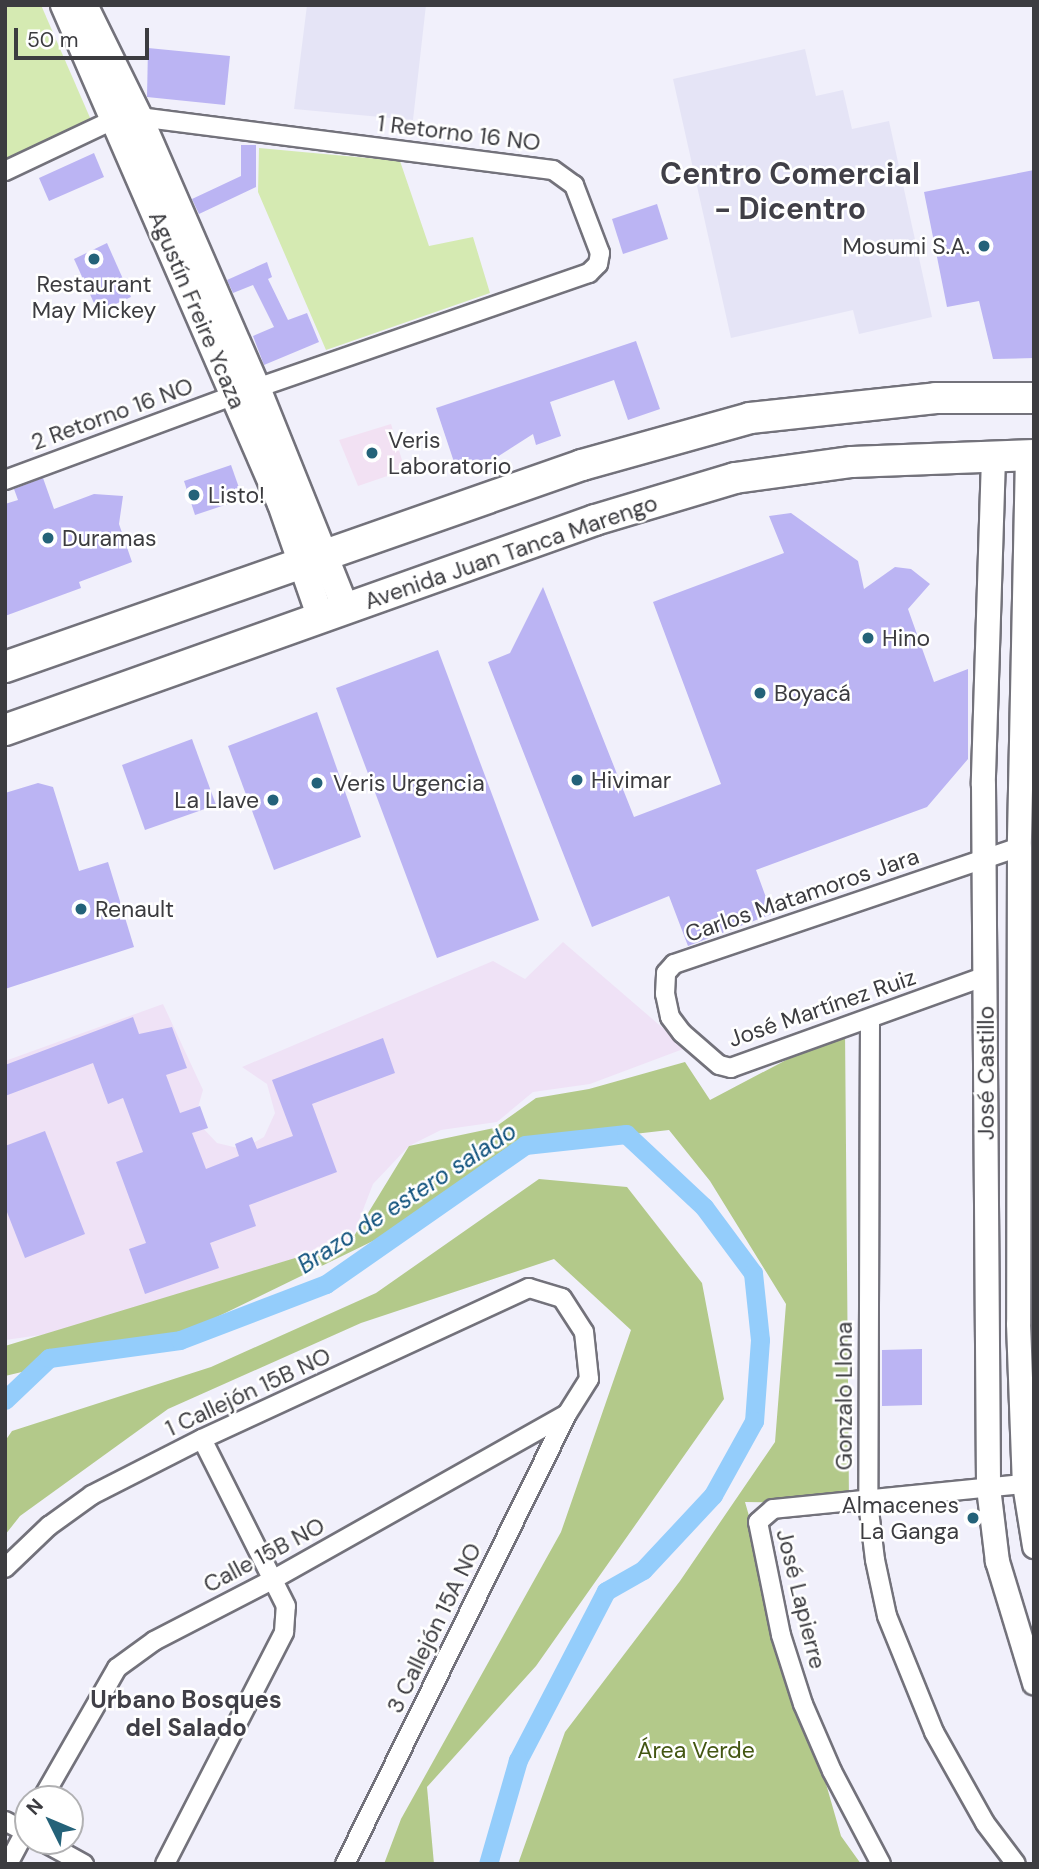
<!DOCTYPE html>
<meta charset="utf-8">
<style>
body{margin:0}
#map{position:relative;width:1039px;height:1869px;overflow:hidden;background:#f1f0fb;font-family:"DM Sans",sans-serif}
div>[style]{position:absolute}
[style*='--x']{left:calc(var(--x)*1px);top:calc(var(--y)*1px);width:calc(var(--w)*1px);rotate:calc(var(--a)*1deg)}
.built>*{inset:0;background:#e5e4f6}
.education>*{inset:0;background:#efe2f6}
.medical>*{inset:0;background:#f2e1f3}
.green>*{inset:0;background:#d5eab2}
.forest>*{inset:0;background:#b3c98a}
.canal>*{height:19px;margin:-9.5px;padding:0 9.5px;transform-origin:9.5px;border-radius:9.5px;background:#94cdfb}
.building>*{inset:0;background:#bbb4f3}
.roads{filter:drop-shadow(2px 0 #73727b) drop-shadow(-2px 0 #73727b) drop-shadow(0 2px #73727b) drop-shadow(0 -2px #73727b)}
.minor>*{height:18px;margin:-9px;padding:0 9px;transform-origin:9px;border-radius:9px;background:#fff}
.tertiary>*{height:23px;margin:-11.5px;padding:0 11.5px;transform-origin:11.5px;border-radius:11.5px;background:#fff}
.secondary>*{height:26px;margin:-13px;padding:0 13px;transform-origin:13px;border-radius:13px;background:#fff}
.primary>*{height:30px;margin:-15px;padding:0 15px;transform-origin:15px;border-radius:15px;background:#fff}
.dots>*{width:19px;height:19px;translate:-50% -50%;box-sizing:border-box;border:4px solid #fff;border-radius:50%}
span{translate:-50% -50%;white-space:nowrap;text-align:center;line-height:1.15;-webkit-text-stroke:5px #fff;paint-order:stroke}
.street-label{font-size:23px;color:#3c3c40}
.poi-label{font-size:23px;color:#3c3c40}
.right{translate:-100% -50%;text-align:right}
.left{translate:0 -50%;text-align:left}
.park-label{font-size:23px;color:#435612}
.water-label{font-size:24px;color:#10527d;font-style:italic}
.neighbourhood-label{font-size:24px;color:#403f47;font-weight:700}
.district-label{font-size:30px;color:#403f47;font-weight:700}
.frame{position:absolute;inset:0;border:7px solid #3c3c40;pointer-events:none}
.north{position:absolute;left:14px;top:1785px;width:70px;height:70px;box-sizing:border-box;background:#fff;border:2px solid #b1b1b3;border-radius:50%;rotate:313deg;font-size:19px;font-weight:700;line-height:28px;text-align:center;color:#3c3c40}
.north::after{content:'';display:block;margin:auto;width:24px;height:32px;background:#246279;clip-path:polygon(50% 0,100% 100%,50% 72%,0 100%)}
.scale{position:absolute;left:14px;top:28px;width:135px;height:32px;box-sizing:border-box;border:4px solid #3c3c40;border-top:0;padding-left:9px;font-size:21px;line-height:24px;white-space:nowrap;color:#3c3c40;-webkit-text-stroke:5px #fff;paint-order:stroke}
</style>
<div id="map">
<div class="built">
<div style="clip-path:polygon(307px 5px,426px 5px,413px 120px,294px 109px)"></div>
<div style="clip-path:polygon(805px 49px,816px 96px,843px 90px,852px 129px,889px 121px,932px 317px,859px 334px,853px 310px,731px 338px,673px 79px)"></div>
</div>
<div class="education">
<div style="clip-path:polygon(563px 942px,686px 1048px,590px 1084px,533px 1092px,497px 1122px,441px 1130px,409px 1146px,373px 1184px,351px 1241px,48px 1334px,5px 1340px,5px 1061px,163px 1004px,203px 1090px,196px 1114px,201px 1126px,217px 1143px,242px 1149px,264px 1137px,275px 1113px,267px 1084px,242px 1067px,493px 961px,525px 979px)"></div>
</div>
<div class="medical">
<div style="clip-path:polygon(391px 424px,405px 470px,358px 486px,339px 440px)"></div>
</div>
<div class="green">
<div style="clip-path:polygon(5px 5px,41px 5px,91px 120px,5px 161px)"></div>
<div style="clip-path:polygon(259px 148px,400px 161px,429px 246px,473px 237px,490px 293px,326px 350px,258px 192px)"></div>
</div>
<div class="forest">
<div style="clip-path:polygon(845px 1029px,849px 1503px,745px 1502px,841px 1836px,861px 1864px,518px 1864px,565px 1732px,680px 1581px,775px 1442px,786px 1304px,710px 1181px,669px 1130px,512px 1148px,412px 1222px,182px 1334px,5px 1376px,5px 1346px,351px 1241px,409px 1146px,494px 1128px,536px 1098px,589px 1089px,685px 1062px,710px 1100px)"></div>
<div style="clip-path:polygon(539px 1179px,627px 1187px,702px 1283px,724px 1399px,536px 1666px,427px 1787px,434px 1864px,384px 1864px,401px 1819px,561px 1532px,631px 1330px,554px 1259px,361px 1323px,168px 1409px,20px 1516px,5px 1535px,5px 1441px,12px 1431px,211px 1367px,376px 1293px)"></div>
</div>
<div class="canal">
<div style="--x:5;--y:1400;--w:61;--a:-43.7"></div>
<div style="--x:49;--y:1358;--w:132;--a:-7.8"></div>
<div style="--x:180;--y:1340;--w:156;--a:-21"></div>
<div style="--x:326;--y:1284;--w:243;--a:-34.9"></div>
<div style="--x:525;--y:1145;--w:102;--a:-6.2"></div>
<div style="--x:626;--y:1134;--w:107;--a:43.1"></div>
<div style="--x:704;--y:1207;--w:82;--a:53.4"></div>
<div style="--x:753;--y:1273;--w:67;--a:84"></div>
<div style="--x:760;--y:1340;--w:81;--a:94.2"></div>
<div style="--x:754;--y:1421;--w:85;--a:119"></div>
<div style="--x:713;--y:1495;--w:103;--a:133"></div>
<div style="--x:643;--y:1570;--w:43;--a:150.4"></div>
<div style="--x:606;--y:1591;--w:191;--a:117.5"></div>
<div style="--x:518;--y:1760;--w:108;--a:106.1"></div>
</div>
<div class="building">
<div style="clip-path:polygon(148px 48px,230px 56px,225px 105px,147px 97px)"></div>
<div style="clip-path:polygon(241px 145px,256px 145px,256px 187px,199px 214px,192px 199px,241px 176px)"></div>
<div style="clip-path:polygon(94px 153px,104px 177px,49px 201px,39px 178px)"></div>
<div style="clip-path:polygon(1034px 170px,1034px 358px,993px 359px,979px 301px,947px 307px,924px 192px)"></div>
<div style="clip-path:polygon(657px 204px,668px 239px,623px 254px,612px 219px)"></div>
<div style="clip-path:polygon(107px 243px,131px 297px,98px 312px,74px 259px)"></div>
<div style="clip-path:polygon(267px 262px,272px 277px,268px 279px,288px 320px,307px 313px,319px 342px,264px 365px,253px 336px,274px 327px,253px 285px,233px 293px,227px 280px)"></div>
<div style="clip-path:polygon(636px 341px,660px 409px,628px 420px,614px 380px,550px 402px,561px 436px,536px 445px,533px 434px,494px 459px,454px 462px,436px 408px)"></div>
<div style="clip-path:polygon(231px 465px,243px 499px,195px 515px,184px 481px)"></div>
<div style="clip-path:polygon(43px 478px,54px 509px,94px 494px,123px 496px,119px 524px,132px 562px,79px 582px,81px 588px,5px 616px,5px 504px,18px 500px,14px 489px)"></div>
<div style="clip-path:polygon(791px 513px,858px 561px,864px 589px,895px 567px,911px 569px,930px 584px,908px 609px,934px 682px,968px 669px,968px 759px,927px 807px,756px 870px,772px 914px,688px 946px,669px 896px,592px 927px,488px 662px,510px 653px,543px 587px,634px 817px,721px 784px,653px 602px,784px 553px,769px 516px)"></div>
<div style="clip-path:polygon(438px 650px,539px 920px,437px 958px,336px 688px)"></div>
<div style="clip-path:polygon(317px 712px,361px 837px,274px 870px,228px 746px)"></div>
<div style="clip-path:polygon(192px 739px,216px 805px,145px 830px,122px 765px)"></div>
<div style="clip-path:polygon(38px 783px,53px 787px,79px 871px,108px 862px,134px 947px,5px 989px,5px 793px)"></div>
<div style="clip-path:polygon(133px 1017px,139px 1034px,172px 1027px,187px 1068px,166px 1075px,180px 1113px,200px 1106px,208px 1128px,192px 1133px,206px 1169px,239px 1156px,235px 1144px,252px 1137px,257px 1149px,293px 1136px,272px 1080px,383px 1038px,395px 1073px,312px 1104px,337px 1172px,249px 1205px,256px 1226px,210px 1243px,219px 1268px,145px 1294px,129px 1249px,146px 1243px,116px 1162px,143px 1152px,123px 1098px,108px 1104px,93px 1063px,5px 1096px,5px 1065px)"></div>
<div style="clip-path:polygon(45px 1131px,85px 1234px,25px 1258px,5px 1207px,5px 1146px)"></div>
<div style="clip-path:polygon(922px 1349px,922px 1405px,882px 1406px,882px 1350px)"></div>
</div>
<div class="roads">
<div class="minor">
<div style="--x:139;--y:117;--w:417;--a:7.3"></div>
<div style="--x:553;--y:170;--w:26;--a:36"></div>
<div style="--x:574;--y:185;--w:73;--a:69.1"></div>
<div style="--x:600;--y:253;--w:11;--a:100"></div>
<div style="--x:598;--y:264;--w:13;--a:135"></div>
<div style="--x:589;--y:273;--w:351;--a:160.9"></div>
<div style="--x:5;--y:171;--w:122;--a:-25.3"></div>
<div style="--x:5;--y:480;--w:245;--a:-20.3"></div>
<div style="--x:986;--y:976;--w:271;--a:160.2"></div>
<div style="--x:731;--y:1068;--w:12;--a:-166"></div>
<div style="--x:719;--y:1065;--w:49;--a:-139.1"></div>
<div style="--x:682;--y:1033;--w:20;--a:-127"></div>
<div style="--x:670;--y:1017;--w:24;--a:-102"></div>
<div style="--x:665;--y:994;--w:21;--a:-87"></div>
<div style="--x:666;--y:973;--w:12;--a:-48"></div>
<div style="--x:674;--y:964;--w:364;--a:-18.7"></div>
<div style="--x:870;--y:1020;--w:482;--a:90.2"></div>
<div style="--x:868;--y:1502;--w:58;--a:83.1"></div>
<div style="--x:875;--y:1560;--w:57;--a:77.9"></div>
<div style="--x:887;--y:1616;--w:125;--a:67.9"></div>
<div style="--x:934;--y:1732;--w:104;--a:60.7"></div>
<div style="--x:985;--y:1823;--w:51;--a:52.9"></div>
<div style="--x:5;--y:1568;--w:61;--a:-43.7"></div>
<div style="--x:49;--y:1526;--w:53;--a:-35.8"></div>
<div style="--x:92;--y:1495;--w:123;--a:-27"></div>
<div style="--x:202;--y:1439;--w:360;--a:-24.8"></div>
<div style="--x:529;--y:1288;--w:34;--a:17"></div>
<div style="--x:562;--y:1298;--w:40;--a:57.1"></div>
<div style="--x:584;--y:1332;--w:47;--a:83.9"></div>
<div style="--x:589;--y:1379;--w:41;--a:122.2"></div>
<div style="--x:567;--y:1414;--w:502;--a:116.26"></div>
<div style="--x:42;--y:1799;--w:151;--a:-60.2"></div>
<div style="--x:117;--y:1668;--w:46;--a:-36.1"></div>
<div style="--x:154;--y:1641;--w:135;--a:-27.3"></div>
<div style="--x:274;--y:1579;--w:336;--a:-29.4"></div>
<div style="--x:5;--y:1821;--w:26;--a:28"></div>
<div style="--x:42;--y:1841;--w:48;--a:28.7"></div>
<div style="--x:8;--y:1864;--w:43;--a:-62.2"></div>
<div style="--x:165;--y:1864;--w:261;--a:-62.8"></div>
<div style="--x:284;--y:1632;--w:26;--a:-86"></div>
<div style="--x:286;--y:1606;--w:187;--a:-116.7"></div>
<div style="--x:881;--y:1864;--w:105;--a:-117.8"></div>
<div style="--x:832;--y:1771;--w:73;--a:-113.4"></div>
<div style="--x:803;--y:1704;--w:72;--a:-107.7"></div>
<div style="--x:781;--y:1635;--w:115;--a:-101.5"></div>
<div style="--x:758;--y:1522;--w:20;--a:-41"></div>
<div style="--x:773;--y:1509;--w:252;--a:-5.7"></div>
</div>
<div class="tertiary">
<div style="--x:1027;--y:455;--w:392;--a:91.2"></div>
<div style="--x:1019;--y:847;--w:476;--a:90.1"></div>
<div style="--x:1018;--y:1323;--w:161;--a:87.9"></div>
<div style="--x:1024;--y:1484;--w:63;--a:80.8"></div>
<div style="--x:993;--y:457;--w:327;--a:91.8"></div>
<div style="--x:983;--y:784;--w:703;--a:89.59"></div>
<div style="--x:988;--y:1487;--w:75;--a:83.1"></div>
<div style="--x:997;--y:1561;--w:127;--a:73.1"></div>
</div>
<div class="secondary">
<div style="--x:64;--y:5;--w:544;--a:66.5"></div>
<div style="--x:281;--y:504;--w:121;--a:70.7"></div>
<div style="--x:84;--y:5;--w:125;--a:63.8"></div>
<div style="--x:139;--y:117;--w:296;--a:66.5"></div>
<div style="--x:257;--y:388;--w:238;--a:68.1"></div>
</div>
<div class="primary">
<div style="--x:5;--y:667;--w:611;--a:-19.29"></div>
<div style="--x:582;--y:465;--w:174;--a:-15.6"></div>
<div style="--x:750;--y:418;--w:187;--a:-6.1"></div>
<div style="--x:936;--y:398;--w:98;--a:0"></div>
<div style="--x:5;--y:730;--w:626;--a:-19.59"></div>
<div style="--x:595;--y:520;--w:146;--a:-16.7"></div>
<div style="--x:735;--y:478;--w:118;--a:-7.8"></div>
<div style="--x:852;--y:462;--w:182;--a:-2.2"></div>
</div>
</div>
<div class="dots">
<div style="left:984px;top:246px;background:#246279"></div>
<div style="left:94px;top:259px;background:#246279"></div>
<div style="left:372px;top:453px;background:#246279"></div>
<div style="left:194px;top:495px;background:#246279"></div>
<div style="left:48px;top:538px;background:#246279"></div>
<div style="left:868px;top:638px;background:#246279"></div>
<div style="left:760px;top:693px;background:#246279"></div>
<div style="left:577px;top:780px;background:#246279"></div>
<div style="left:317px;top:783px;background:#246279"></div>
<div style="left:273px;top:800px;background:#246279"></div>
<div style="left:81px;top:909px;background:#246279"></div>
<div style="left:973px;top:1518px;background:#246279"></div>
</div>
<div class="street-label">
<span style="left:459px;top:133px;rotate:7deg">1 Retorno 16 NO</span>
<span style="left:197px;top:310px;rotate:67deg">Agustín Freire Ycaza</span>
<span style="left:112px;top:414px;rotate:-20deg">2 Retorno 16 NO</span>
<span style="left:511px;top:552px;rotate:-19deg">Avenida Juan Tanca Marengo</span>
<span style="left:802px;top:895px;rotate:-19deg">Carlos Matamoros Jara</span>
<span style="left:822px;top:1008px;rotate:-19deg">José Martínez Ruiz</span>
<span style="left:986px;top:1073px;rotate:-90deg">José Castillo</span>
<span style="left:248px;top:1392px;rotate:-25deg">1 Callejón 15B NO</span>
<span style="left:844px;top:1396px;rotate:-90deg">Gonzalo Llona</span>
<span style="left:264px;top:1555px;rotate:-28deg">Calle 15B NO</span>
<span style="left:801px;top:1599px;rotate:76deg">José Lapierre</span>
<span style="left:434px;top:1628px;rotate:-64deg">3 Callejón 15A NO</span>
</div>
<div class="poi-label">
<span class="right" style="left:970px;top:246px">Mosumi S.A.</span>
<span style="left:94px;top:297px">Restaurant<br>May Mickey</span>
<span class="left" style="left:388px;top:453px">Veris<br>Laboratorio</span>
<span class="left" style="left:208px;top:495px">Listo!</span>
<span class="left" style="left:62px;top:538px">Duramas</span>
<span class="left" style="left:882px;top:638px">Hino</span>
<span class="left" style="left:774px;top:693px">Boyacá</span>
<span class="left" style="left:591px;top:780px">Hivimar</span>
<span class="left" style="left:333px;top:783px">Veris Urgencia</span>
<span class="right" style="left:259px;top:800px">La Llave</span>
<span class="left" style="left:95px;top:909px">Renault</span>
<span class="right" style="left:959px;top:1518px">Almacenes<br>La Ganga</span>
</div>
<div class="park-label">
<span style="left:696px;top:1750px">Área Verde</span>
</div>
<div class="water-label">
<span style="left:407px;top:1198px;rotate:-33deg">Brazo de estero salado</span>
</div>
<div class="neighbourhood-label">
<span style="left:186px;top:1714px">Urbano Bosques<br>del Salado</span>
</div>
<div class="district-label">
<span style="left:790px;top:191px">Centro Comercial<br>- Dicentro</span>
</div>
<div class="frame"></div>
<div class="north">N</div>
<div class="scale">50 m</div>
</div>
